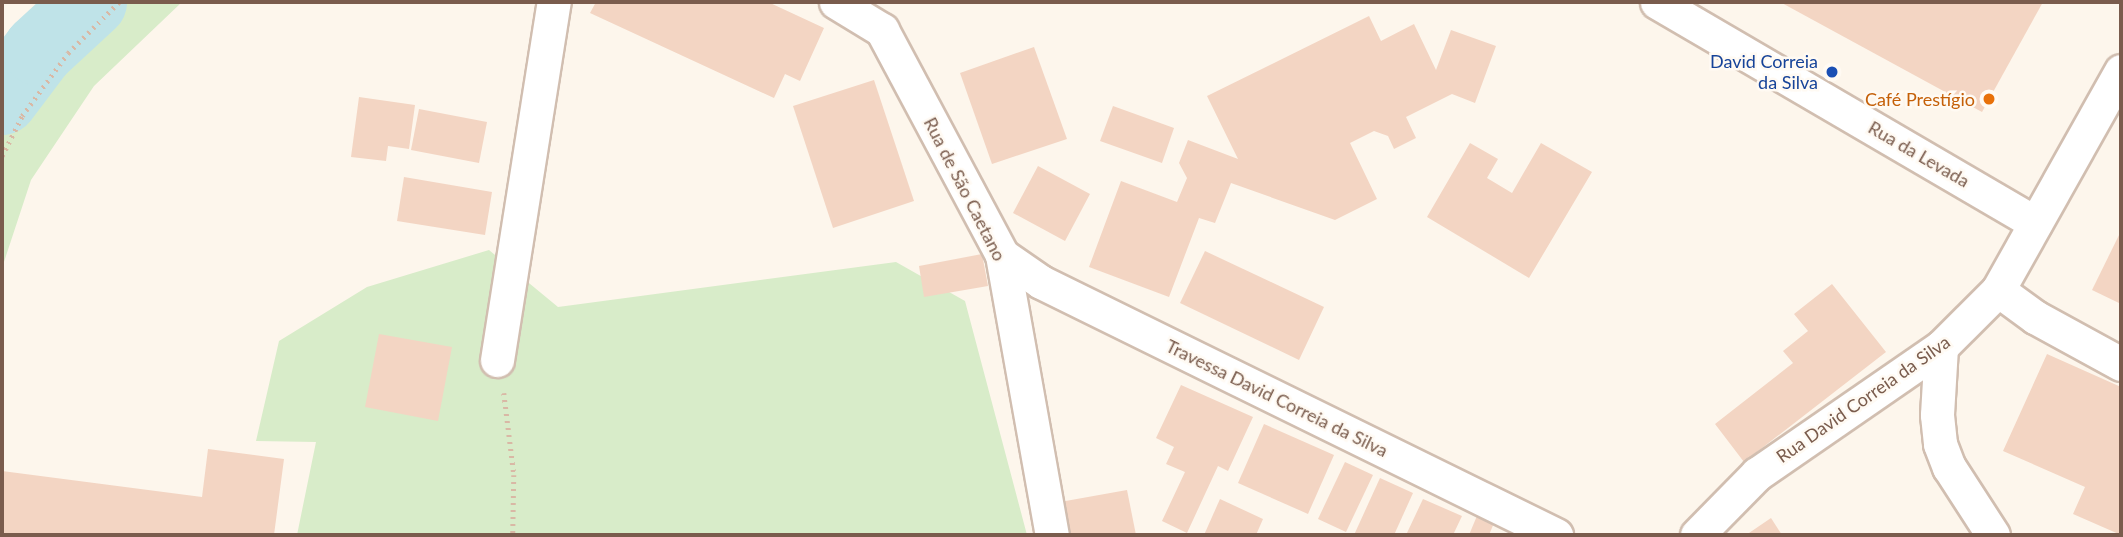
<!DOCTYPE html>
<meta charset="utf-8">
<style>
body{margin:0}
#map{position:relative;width:2123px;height:537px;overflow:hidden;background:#fdf6ec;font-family:Lato,sans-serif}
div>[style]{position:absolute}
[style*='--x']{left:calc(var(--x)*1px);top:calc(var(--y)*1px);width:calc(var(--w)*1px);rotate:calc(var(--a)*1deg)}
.green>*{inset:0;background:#d8ecc9}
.river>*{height:72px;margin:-36px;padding:0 36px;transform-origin:36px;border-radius:36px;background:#bfe3e8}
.building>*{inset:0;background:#f3d5c3}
.path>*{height:4.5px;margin-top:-2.25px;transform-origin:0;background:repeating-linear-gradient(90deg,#d9b8a5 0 2px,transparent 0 7px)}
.roads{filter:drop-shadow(2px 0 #d1beb0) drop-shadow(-2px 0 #d1beb0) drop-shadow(0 2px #d1beb0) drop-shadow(0 -2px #d1beb0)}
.street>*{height:33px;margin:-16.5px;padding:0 16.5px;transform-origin:16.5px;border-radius:16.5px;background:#fff}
.dots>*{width:19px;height:19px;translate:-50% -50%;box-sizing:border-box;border:4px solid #fffaf3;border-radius:50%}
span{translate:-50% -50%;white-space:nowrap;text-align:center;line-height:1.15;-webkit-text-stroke:5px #fffaf3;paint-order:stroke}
.transit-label{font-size:18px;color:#164399}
.right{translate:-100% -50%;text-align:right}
.food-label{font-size:18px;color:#c56008}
.street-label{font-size:18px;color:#7a5c4d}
.frame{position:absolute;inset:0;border:4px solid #7a5c4d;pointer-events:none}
</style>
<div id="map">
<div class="green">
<div style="clip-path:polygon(50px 2px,182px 2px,94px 86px,31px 180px,2px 268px,2px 57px)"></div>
<div style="clip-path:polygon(489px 250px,558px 307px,896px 262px,965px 301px,1027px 535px,297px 535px,316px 442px,256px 441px,279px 341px,367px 287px)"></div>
</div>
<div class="river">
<div style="--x:2;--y:99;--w:61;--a:-52.9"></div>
<div style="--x:39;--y:50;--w:71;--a:-42.7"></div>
</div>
<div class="building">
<div style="clip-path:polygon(596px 2px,768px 2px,824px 28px,800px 81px,785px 74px,774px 98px,590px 13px)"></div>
<div style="clip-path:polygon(1780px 2px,2043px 2px,1982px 112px)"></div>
<div style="clip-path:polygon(1369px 16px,1381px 41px,1414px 24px,1436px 70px,1451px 30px,1496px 46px,1475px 103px,1452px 94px,1406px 117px,1416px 138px,1394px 149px,1388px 136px,1374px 131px,1350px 143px,1377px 199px,1335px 220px,1231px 183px,1215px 223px,1199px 218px,1169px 297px,1089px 267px,1121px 181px,1177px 202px,1187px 178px,1179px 163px,1188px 140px,1238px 159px,1207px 96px)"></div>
<div style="clip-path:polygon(1034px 47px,1067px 139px,992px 164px,960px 73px)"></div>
<div style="clip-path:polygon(874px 80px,914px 201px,833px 228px,793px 106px)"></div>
<div style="clip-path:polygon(359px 97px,415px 105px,409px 149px,388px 146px,386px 161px,351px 157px)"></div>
<div style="clip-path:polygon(1113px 106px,1174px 128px,1162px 163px,1100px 141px)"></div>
<div style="clip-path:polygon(419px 109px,487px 122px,479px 163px,411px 150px)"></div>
<div style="clip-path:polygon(1470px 143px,1498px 159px,1487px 178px,1512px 193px,1541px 143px,1592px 172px,1529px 278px,1427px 217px)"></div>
<div style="clip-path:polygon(1038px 166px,1090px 194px,1065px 241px,1013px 213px)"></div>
<div style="clip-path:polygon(404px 177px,492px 192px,485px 235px,397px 221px)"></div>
<div style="clip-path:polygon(2121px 231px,2121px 304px,2092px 290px)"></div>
<div style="clip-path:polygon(1205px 251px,1324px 307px,1299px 360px,1180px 303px)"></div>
<div style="clip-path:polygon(982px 254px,988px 286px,924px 297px,919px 266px)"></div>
<div style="clip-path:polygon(1832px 284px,1886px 352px,1744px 462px,1715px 424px,1793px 363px,1783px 351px,1808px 331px,1794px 314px)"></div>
<div style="clip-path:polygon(379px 334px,452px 347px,438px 421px,365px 407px)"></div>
<div style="clip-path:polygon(2047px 354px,2121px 387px,2121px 535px,2073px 514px,2085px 487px,2003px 451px)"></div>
<div style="clip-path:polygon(1181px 385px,1253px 417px,1228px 471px,1218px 466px,1187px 533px,1162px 521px,1185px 472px,1166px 464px,1174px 447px,1156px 438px)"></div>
<div style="clip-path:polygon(1264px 424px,1334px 455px,1308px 514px,1238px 483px)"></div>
<div style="clip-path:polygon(208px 449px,284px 459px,274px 535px,2px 535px,2px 471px,202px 497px)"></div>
<div style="clip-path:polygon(1345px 462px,1373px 475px,1346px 532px,1318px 519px)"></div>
<div style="clip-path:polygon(1380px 478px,1413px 493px,1394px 535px,1354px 535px)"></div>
<div style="clip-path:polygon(1127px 490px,1136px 535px,1066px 535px,1060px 502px)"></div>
<div style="clip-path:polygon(1220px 499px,1263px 519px,1256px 535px,1204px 535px)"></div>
<div style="clip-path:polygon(1423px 499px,1462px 516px,1453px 535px,1406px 535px)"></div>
<div style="clip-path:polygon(1479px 511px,1496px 518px,1489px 535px,1469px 535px)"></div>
<div style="clip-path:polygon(1771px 518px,1782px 535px,1746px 535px)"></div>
</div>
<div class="path">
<div style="--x:2;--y:156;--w:45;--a:-63.4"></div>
<div style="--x:22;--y:116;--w:78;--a:-53.9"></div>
<div style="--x:68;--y:53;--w:72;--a:-45"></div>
<div style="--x:504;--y:393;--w:83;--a:83"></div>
<div style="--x:514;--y:475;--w:60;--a:91"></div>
</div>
<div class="roads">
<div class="street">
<div style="--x:836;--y:2;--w:54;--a:31.3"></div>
<div style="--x:882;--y:30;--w:255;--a:61.9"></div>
<div style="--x:1002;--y:255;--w:284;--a:79.9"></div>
<div style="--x:1657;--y:2;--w:438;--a:30.3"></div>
<div style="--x:1002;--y:255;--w:47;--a:34.7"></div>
<div style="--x:1041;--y:282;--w:574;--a:26.16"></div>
<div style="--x:1998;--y:290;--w:46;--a:36.1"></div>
<div style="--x:2035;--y:317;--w:98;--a:28.7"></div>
<div style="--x:1941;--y:347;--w:68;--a:93.4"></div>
<div style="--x:1937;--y:415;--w:29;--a:84"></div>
<div style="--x:1940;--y:444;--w:25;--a:69"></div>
<div style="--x:1949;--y:467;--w:81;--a:57.1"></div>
<div style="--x:497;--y:360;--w:363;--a:-81"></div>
<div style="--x:1697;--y:535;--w:86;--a:-45.5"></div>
<div style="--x:1757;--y:474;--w:224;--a:-34.6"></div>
<div style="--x:1941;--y:347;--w:81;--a:-45"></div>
<div style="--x:1998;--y:290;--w:251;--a:-60.7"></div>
</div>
</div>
<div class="dots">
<div style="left:1832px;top:72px;background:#1a4fb4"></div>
<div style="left:1989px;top:99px;background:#e8710a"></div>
</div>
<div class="transit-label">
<span class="right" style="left:1818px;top:72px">David Correia<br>da Silva</span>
</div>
<div class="food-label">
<span class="right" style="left:1975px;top:99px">Café Prestígio</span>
</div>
<div class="street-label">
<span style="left:1919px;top:154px;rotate:30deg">Rua da Levada</span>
<span style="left:965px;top:189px;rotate:63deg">Rua de São Caetano</span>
<span style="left:1277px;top:398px;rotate:26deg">Travessa David Correia da Silva</span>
<span style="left:1863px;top:399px;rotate:-35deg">Rua David Correia da Silva</span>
</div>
<div class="frame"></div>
</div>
